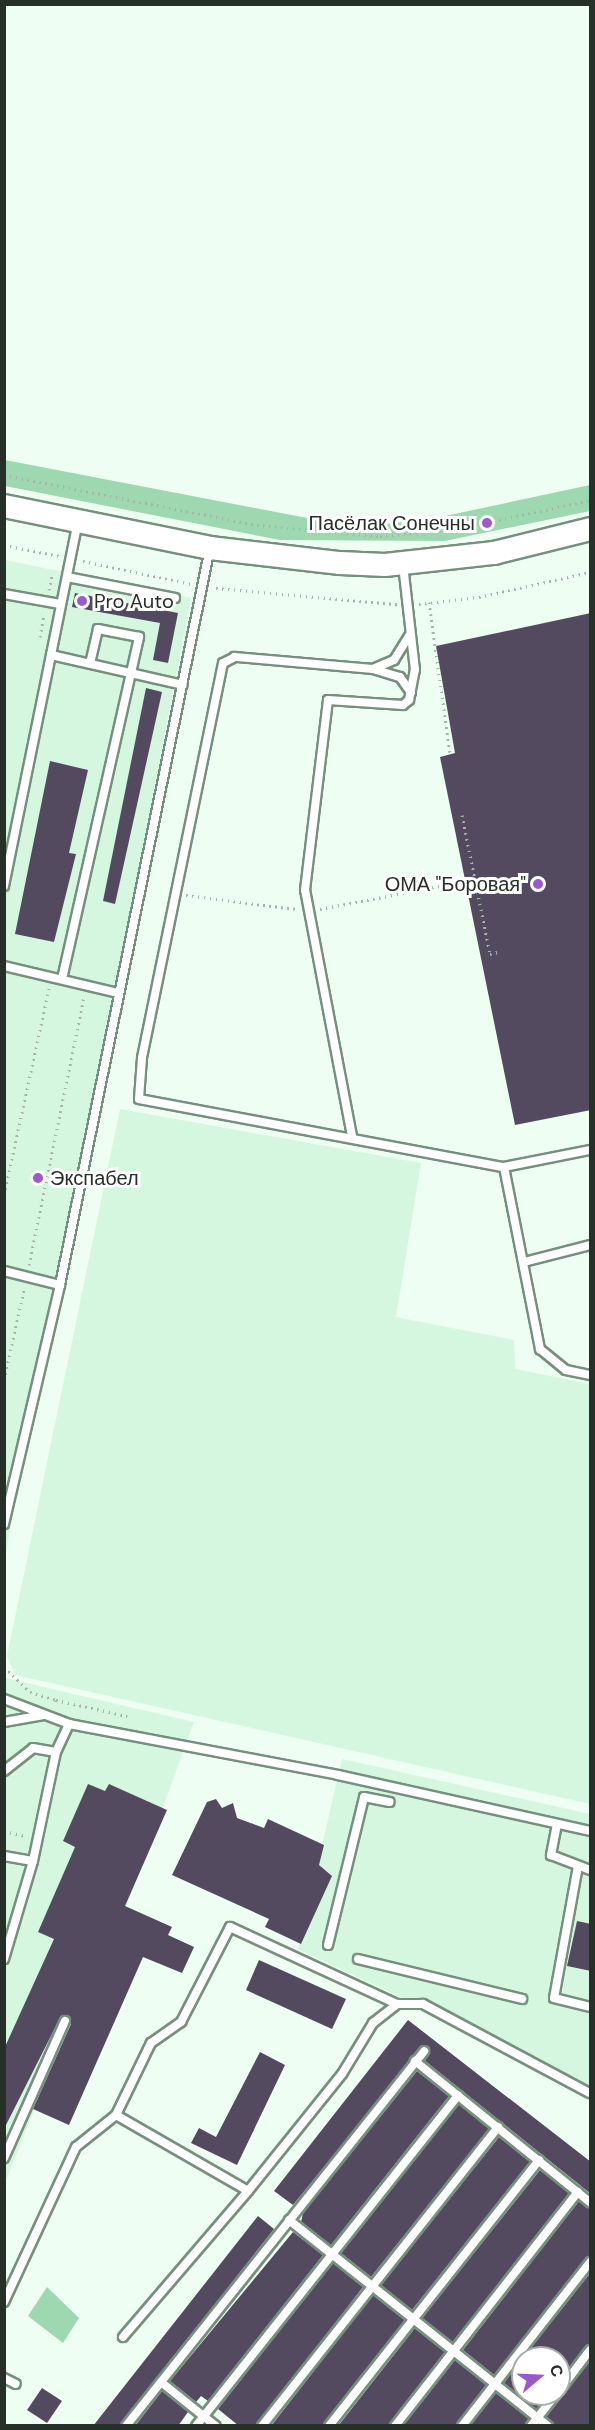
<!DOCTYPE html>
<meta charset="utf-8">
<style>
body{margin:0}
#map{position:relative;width:595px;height:2430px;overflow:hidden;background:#eefef2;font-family:"DM Sans",sans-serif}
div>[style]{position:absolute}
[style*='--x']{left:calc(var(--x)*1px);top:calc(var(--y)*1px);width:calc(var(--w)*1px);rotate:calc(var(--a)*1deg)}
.built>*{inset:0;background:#d5f7df}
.green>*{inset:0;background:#9dd8b1}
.building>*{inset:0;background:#544a60}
.path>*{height:3px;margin-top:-1.5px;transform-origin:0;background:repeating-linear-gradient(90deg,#a6b4aa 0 1.5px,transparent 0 6px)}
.roads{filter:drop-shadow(2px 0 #778f7e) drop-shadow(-2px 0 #778f7e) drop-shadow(0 2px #778f7e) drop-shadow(0 -2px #778f7e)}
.service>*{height:8px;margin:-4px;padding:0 4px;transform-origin:4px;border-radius:4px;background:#fff}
.secondary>*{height:22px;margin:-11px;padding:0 11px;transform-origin:11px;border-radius:11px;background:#fff}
.dots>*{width:16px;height:16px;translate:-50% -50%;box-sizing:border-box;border:3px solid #fff;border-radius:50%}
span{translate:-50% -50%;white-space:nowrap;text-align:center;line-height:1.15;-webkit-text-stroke:6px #fff;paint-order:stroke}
.poi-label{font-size:20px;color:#263029}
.right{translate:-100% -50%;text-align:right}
.left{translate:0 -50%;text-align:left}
.frame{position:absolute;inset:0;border:6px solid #263029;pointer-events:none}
.north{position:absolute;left:511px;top:2346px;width:60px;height:60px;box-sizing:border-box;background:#fff;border:2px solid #a8aca9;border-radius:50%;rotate:71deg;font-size:16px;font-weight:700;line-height:24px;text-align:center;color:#263029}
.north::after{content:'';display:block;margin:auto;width:21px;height:27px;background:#995ad0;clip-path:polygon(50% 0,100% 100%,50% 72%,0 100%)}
</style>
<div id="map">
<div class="built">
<div style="clip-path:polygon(5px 560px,191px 598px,5px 1556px)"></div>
<div style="clip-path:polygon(120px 1109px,421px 1163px,396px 1317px,514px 1340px,515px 1369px,590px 1384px,590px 1804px,15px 1675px,7px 1656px)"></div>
<div style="clip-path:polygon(5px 1678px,194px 1722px,107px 1960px,89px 1972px,5px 2183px)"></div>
<div style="clip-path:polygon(342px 1759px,590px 1814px,590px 2086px,298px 1949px)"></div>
</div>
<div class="green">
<div style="clip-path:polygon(5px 460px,328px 522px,378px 525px,436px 518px,590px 485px,590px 511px,445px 541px,280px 540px,5px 486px)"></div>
<div style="clip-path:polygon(47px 2287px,79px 2318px,63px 2343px,28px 2316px)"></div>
</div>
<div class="building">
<div style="clip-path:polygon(75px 593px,178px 613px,168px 663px,153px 660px,160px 623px,72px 607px)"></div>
<div style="clip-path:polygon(591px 613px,591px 1110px,515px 1125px,440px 757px,455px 753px,436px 646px)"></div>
<div style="clip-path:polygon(146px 688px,162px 692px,115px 904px,103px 901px)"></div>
<div style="clip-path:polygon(50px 761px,88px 770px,69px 853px,76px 854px,54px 942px,15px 934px)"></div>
<div style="clip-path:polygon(88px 1784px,105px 1791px,109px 1784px,167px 1810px,125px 1906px,172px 1927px,168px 1935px,194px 1947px,182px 1973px,143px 1957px,69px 2125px,33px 2109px,71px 2024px,68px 2015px,61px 2016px,4px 2129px,4px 2049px,54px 1939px,38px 1932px,75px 1847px,63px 1841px)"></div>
<div style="clip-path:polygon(216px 1799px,222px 1808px,233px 1803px,237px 1818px,264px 1828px,268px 1819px,324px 1845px,319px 1865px,332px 1876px,301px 1944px,265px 1927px,269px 1919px,172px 1875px,207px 1802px)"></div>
<div style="clip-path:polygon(577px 1921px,591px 1924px,591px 1971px,567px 1966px)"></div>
<div style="clip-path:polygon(259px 1960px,346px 1999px,332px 2029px,246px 1990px)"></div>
<div style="clip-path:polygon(408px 2020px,591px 2162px,591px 2194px,425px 2061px,430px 2051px,424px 2045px,293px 2205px,274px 2191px)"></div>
<div style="clip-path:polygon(260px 2052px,285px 2065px,237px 2165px,191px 2143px,199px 2128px,216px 2137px)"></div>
<div style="clip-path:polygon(417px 2071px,449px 2096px,331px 2245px,301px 2222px,303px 2213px)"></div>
<div style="clip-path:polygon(459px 2104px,489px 2129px,371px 2277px,341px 2253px)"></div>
<div style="clip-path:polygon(499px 2137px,530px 2162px,412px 2310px,381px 2285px)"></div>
<div style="clip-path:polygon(540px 2170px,569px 2193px,453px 2342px,422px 2318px)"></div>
<div style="clip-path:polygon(579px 2201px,591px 2208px,591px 2256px,494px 2375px,463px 2350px)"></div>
<div style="clip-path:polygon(258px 2216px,274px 2229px,120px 2426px,93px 2426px)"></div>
<div style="clip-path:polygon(293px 2232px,323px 2255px,208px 2401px,201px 2396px,196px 2402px,170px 2381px)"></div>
<div style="clip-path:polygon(333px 2263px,363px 2287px,256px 2426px,239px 2426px,218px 2409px)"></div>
<div style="clip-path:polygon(591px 2272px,591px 2344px,559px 2380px,559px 2358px,523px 2358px)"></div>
<div style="clip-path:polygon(373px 2295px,405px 2320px,323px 2426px,271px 2426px)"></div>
<div style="clip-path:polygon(415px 2328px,445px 2352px,389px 2426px,338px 2426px)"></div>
<div style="clip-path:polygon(523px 2358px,523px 2394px,548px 2394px,536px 2409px,504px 2383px)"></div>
<div style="clip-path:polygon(455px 2360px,486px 2385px,456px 2426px,403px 2426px)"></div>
<div style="clip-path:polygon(591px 2360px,591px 2426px,554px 2426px,546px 2417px)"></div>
<div style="clip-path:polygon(42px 2388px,62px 2401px,47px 2423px,27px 2410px)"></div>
<div style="clip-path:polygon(162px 2391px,188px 2412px,178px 2426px,135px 2426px)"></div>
<div style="clip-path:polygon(496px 2393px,529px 2419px,525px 2426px,470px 2426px)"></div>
</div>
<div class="path">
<div style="--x:4;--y:475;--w:258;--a:11.2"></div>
<div style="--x:257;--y:525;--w:123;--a:5.1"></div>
<div style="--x:380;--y:536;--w:78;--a:-5.1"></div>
<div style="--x:458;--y:529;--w:135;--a:-12.4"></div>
<div style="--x:4;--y:545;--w:56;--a:11.3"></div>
<div style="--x:83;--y:561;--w:110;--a:12"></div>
<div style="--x:216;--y:588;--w:182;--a:5.1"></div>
<div style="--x:49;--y:590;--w:14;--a:-78"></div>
<div style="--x:429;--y:602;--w:153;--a:82.1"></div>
<div style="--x:419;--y:604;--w:60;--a:-6.7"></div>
<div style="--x:479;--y:597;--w:114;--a:-12.7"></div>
<div style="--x:40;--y:637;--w:23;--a:-80"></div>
<div style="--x:462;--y:815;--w:142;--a:78.6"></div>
<div style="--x:490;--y:954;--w:8;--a:-14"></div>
<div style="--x:186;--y:895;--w:111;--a:7.3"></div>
<div style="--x:320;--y:909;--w:159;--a:-10.9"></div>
<div style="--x:4;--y:1195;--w:212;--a:-77.7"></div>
<div style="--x:29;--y:1265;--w:275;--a:-78.4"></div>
<div style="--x:4;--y:1380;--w:92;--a:-77.5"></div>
<div style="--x:4;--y:1667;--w:36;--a:44"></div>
<div style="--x:30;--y:1692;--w:27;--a:17"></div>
<div style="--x:56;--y:1700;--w:4;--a:104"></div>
<div style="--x:56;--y:1700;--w:73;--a:12.7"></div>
<div style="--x:4;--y:1831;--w:23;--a:13"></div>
</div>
<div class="roads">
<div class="service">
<div style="--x:78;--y:521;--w:137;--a:101.4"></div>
<div style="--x:51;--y:655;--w:135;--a:12.8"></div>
<div style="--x:67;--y:577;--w:110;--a:11"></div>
<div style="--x:4;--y:594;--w:57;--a:10.1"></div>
<div style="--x:409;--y:636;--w:28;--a:122"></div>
<div style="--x:394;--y:660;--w:23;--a:157"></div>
<div style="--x:373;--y:669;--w:139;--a:-175"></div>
<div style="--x:235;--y:657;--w:13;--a:153"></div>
<div style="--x:223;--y:663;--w:403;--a:101.6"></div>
<div style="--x:142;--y:1058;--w:41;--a:94.2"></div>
<div style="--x:139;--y:1099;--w:371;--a:10.6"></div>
<div style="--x:504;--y:1167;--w:88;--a:-11.2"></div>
<div style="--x:373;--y:669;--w:28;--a:17"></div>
<div style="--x:400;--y:677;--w:19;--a:55"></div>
<div style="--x:4;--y:886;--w:236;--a:-78.5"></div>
<div style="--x:4;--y:966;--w:117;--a:13.3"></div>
<div style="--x:62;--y:979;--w:351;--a:-77.3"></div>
<div style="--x:139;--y:637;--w:42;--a:-169"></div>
<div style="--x:98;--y:629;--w:35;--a:103"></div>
<div style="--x:352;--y:1136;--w:250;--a:-100.8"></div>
<div style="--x:305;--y:890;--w:191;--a:-83.1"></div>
<div style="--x:328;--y:700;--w:75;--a:3.8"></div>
<div style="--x:403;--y:705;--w:8;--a:-40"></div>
<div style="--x:409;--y:700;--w:31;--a:-79"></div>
<div style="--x:415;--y:670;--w:107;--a:-96.5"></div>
<div style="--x:504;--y:1167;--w:186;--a:78.8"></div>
<div style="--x:540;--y:1349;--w:33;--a:39"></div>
<div style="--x:566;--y:1370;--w:25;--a:12"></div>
<div style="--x:524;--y:1262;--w:68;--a:-14.4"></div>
<div style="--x:4;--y:1271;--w:58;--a:14"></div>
<div style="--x:4;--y:1524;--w:245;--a:-76.8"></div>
<div style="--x:60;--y:1285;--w:752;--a:-78.5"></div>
<div style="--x:4;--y:1699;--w:70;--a:21"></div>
<div style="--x:69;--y:1724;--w:274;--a:10.7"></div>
<div style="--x:338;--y:1775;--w:258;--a:12.5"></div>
<div style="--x:4;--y:1722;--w:39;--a:-10"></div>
<div style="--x:4;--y:1771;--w:37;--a:-38"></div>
<div style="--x:33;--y:1748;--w:23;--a:10"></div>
<div style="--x:557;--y:1824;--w:32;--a:101"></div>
<div style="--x:551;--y:1855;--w:42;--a:21"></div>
<div style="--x:4;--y:1856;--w:29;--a:10"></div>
<div style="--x:578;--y:1866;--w:134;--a:100.3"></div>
<div style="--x:554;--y:1998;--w:37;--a:14"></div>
<div style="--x:328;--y:1945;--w:152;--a:-76.3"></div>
<div style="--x:364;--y:1797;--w:26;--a:11"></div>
<div style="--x:4;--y:1959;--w:102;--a:-73.5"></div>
<div style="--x:33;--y:1861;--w:111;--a:-78.1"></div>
<div style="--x:56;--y:1752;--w:31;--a:-65"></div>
<div style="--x:358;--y:1959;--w:169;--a:13.7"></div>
<div style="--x:415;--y:2061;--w:225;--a:38.9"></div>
<div style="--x:116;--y:2115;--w:152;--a:29.9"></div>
<div style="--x:4;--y:2158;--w:150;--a:-66"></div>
<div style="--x:289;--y:2220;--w:331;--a:38.5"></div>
<div style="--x:4;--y:2302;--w:171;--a:-65.1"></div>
<div style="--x:76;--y:2147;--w:51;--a:-38.7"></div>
<div style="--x:116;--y:2115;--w:80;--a:-64.1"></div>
<div style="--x:151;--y:2043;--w:37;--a:-35"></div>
<div style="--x:181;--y:2022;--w:107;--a:-62.7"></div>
<div style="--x:230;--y:1927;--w:184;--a:24.8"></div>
<div style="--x:123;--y:2337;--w:192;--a:-49.4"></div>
<div style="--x:248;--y:2191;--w:150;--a:-51.2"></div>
<div style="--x:342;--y:2074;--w:60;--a:-58.7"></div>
<div style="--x:373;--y:2023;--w:31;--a:-38"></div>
<div style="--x:397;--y:2004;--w:26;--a:0"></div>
<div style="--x:423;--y:2004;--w:189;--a:28.1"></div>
<div style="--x:4;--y:2378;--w:13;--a:27"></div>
<div style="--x:161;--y:2382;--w:70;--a:38.7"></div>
<div style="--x:559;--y:2391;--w:51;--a:-52.9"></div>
<div style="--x:126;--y:2426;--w:479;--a:-51.5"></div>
<div style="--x:196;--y:2426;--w:422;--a:-51.6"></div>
<div style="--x:262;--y:2426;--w:381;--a:-51.7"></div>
<div style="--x:329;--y:2426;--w:339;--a:-51.7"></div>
<div style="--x:395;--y:2426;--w:297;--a:-52"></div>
<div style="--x:462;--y:2426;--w:208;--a:-52"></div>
<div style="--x:531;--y:2426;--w:41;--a:-52"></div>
</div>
<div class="secondary">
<div style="--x:4;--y:506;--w:210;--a:11.5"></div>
<div style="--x:210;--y:548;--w:131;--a:6.6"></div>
<div style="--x:340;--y:563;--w:45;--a:2.5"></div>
<div style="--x:385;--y:565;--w:110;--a:-6.3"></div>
<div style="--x:494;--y:553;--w:99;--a:-14"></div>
</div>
</div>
<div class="dots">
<div style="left:487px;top:523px;background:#995ad0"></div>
<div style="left:82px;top:601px;background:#995ad0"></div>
<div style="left:538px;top:884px;background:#995ad0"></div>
<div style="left:38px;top:1178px;background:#995ad0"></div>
</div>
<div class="poi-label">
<span class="right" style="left:475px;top:523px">Пасёлак Сонечны</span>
<span class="left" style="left:94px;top:601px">Pro Auto</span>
<span class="right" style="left:526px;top:884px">ОМА "Боровая"</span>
<span class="left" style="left:50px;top:1178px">Экспабел</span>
</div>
<div class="frame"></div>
<div class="north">С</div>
</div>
